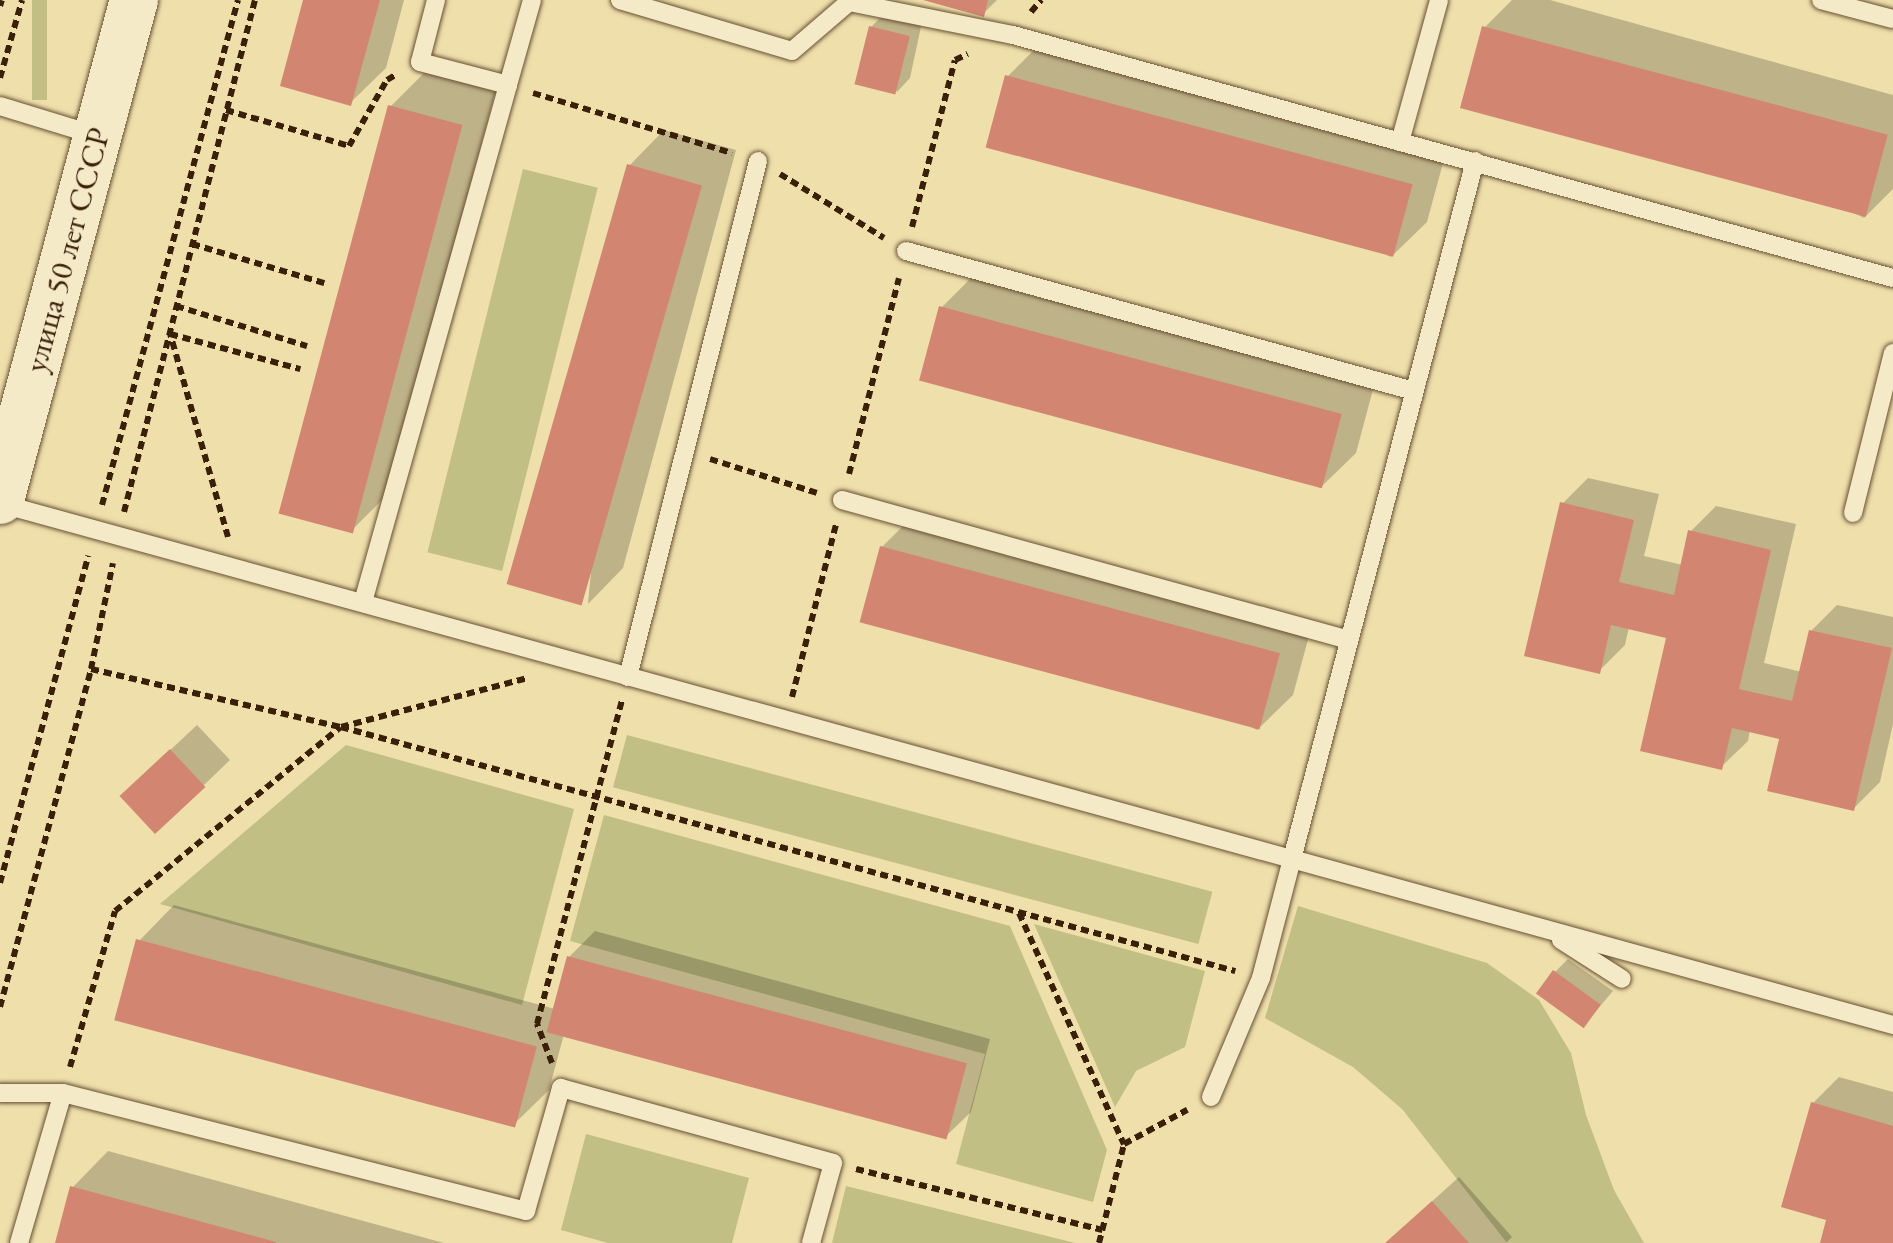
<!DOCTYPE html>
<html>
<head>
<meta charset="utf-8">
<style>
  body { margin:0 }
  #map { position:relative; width:1893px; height:1243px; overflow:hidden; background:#eedfab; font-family:"EB Garamond",serif }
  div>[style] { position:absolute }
  .green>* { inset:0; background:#c1bf83; transform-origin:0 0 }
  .shadow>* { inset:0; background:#0003 }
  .building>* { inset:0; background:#d28671; transform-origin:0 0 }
  .path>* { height:6px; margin-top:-3px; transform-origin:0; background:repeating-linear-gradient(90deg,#3b2009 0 8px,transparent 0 13px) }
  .roads { filter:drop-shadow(0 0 2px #685032) drop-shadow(0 0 2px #685032) }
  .service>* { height:18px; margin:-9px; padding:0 9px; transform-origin:9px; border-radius:9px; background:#f4eac8 }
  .secondary>* { height:48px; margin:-24px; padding:0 24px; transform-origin:24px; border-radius:24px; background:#f4eac8 }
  span { translate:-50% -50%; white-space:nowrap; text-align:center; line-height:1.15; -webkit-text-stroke:9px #f4eac8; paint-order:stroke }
  .street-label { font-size:32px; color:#3b2009 }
</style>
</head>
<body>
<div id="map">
  <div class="green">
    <div style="left:32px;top:0;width:15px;height:100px"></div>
    <div style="left:523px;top:169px;width:77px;height:395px;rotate:14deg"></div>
    <div style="left:627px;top:735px;width:606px;height:54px;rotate:15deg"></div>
    <div style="clip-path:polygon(346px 745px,574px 809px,522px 1005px,160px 904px)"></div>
    <div style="clip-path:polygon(604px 815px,1010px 926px,1107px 1150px,1093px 1202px,956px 1164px,985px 1054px,570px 941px)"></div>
    <div style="clip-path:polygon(1298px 906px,1487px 963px,1539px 1000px,1571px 1053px,1586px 1115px,1614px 1190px,1644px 1243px,1507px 1243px,1402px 1109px,1353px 1067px,1265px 1018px)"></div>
    <div style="clip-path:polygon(1034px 924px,1205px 971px,1185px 1047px,1136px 1071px,1115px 1107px)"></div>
    <div style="clip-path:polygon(586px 1134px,749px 1178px,732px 1243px,608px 1243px,561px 1230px)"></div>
    <div style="clip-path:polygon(846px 1186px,1075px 1243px,832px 1243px)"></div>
  </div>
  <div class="shadow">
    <div style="clip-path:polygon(306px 0,404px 0,386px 68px,350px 103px)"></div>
    <div style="clip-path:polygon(928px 0,997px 0,983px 14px)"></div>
    <div style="clip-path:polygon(1512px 0,1550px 0,1893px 95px,1893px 189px,1864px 218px,1485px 27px)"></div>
    <div style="clip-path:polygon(884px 14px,922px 22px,910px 78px,897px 92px,871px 27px)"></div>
    <div style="clip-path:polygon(1043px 41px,1446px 152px,1427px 222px,1391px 257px,1007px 77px)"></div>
    <div style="clip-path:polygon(426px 71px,496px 90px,387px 495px,351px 531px,391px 106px)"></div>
    <div style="clip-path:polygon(664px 130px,736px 150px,623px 568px,588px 604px,629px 166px)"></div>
    <div style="clip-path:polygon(977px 272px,1375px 382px,1356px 453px,1320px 488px,941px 308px)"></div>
    <div style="clip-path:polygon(1588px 478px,1659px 494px,1644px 556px,1683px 565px,1690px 532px,1716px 506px,1796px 524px,1764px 663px,1802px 672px,1811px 631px,1837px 605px,1893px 617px,1893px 724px,1880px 782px,1853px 809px,1782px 737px,1750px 729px,1748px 741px,1721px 767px,1669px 636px,1629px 627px,1625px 645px,1599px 671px,1562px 504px)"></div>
    <div style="clip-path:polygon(917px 512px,1313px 621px,1293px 695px,1257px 730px,882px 547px)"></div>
    <div style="clip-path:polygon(197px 725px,230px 760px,204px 785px,149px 770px)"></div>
    <div style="clip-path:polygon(174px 905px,555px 1009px,569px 957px,595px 931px,990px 1039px,971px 1112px,944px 1138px,564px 1034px,549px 1090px,513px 1125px,139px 941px)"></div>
    <div style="clip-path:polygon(1568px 959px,1613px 991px,1584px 1025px,1555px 972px)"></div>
    <div style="clip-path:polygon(1839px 1077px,1893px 1092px,1893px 1243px,1822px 1243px,1829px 1218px,1813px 1103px)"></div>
    <div style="clip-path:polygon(108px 1151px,444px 1243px,57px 1243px,73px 1187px)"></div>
    <div style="clip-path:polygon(1459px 1177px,1512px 1237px,1506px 1243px,1386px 1243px)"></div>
  </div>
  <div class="building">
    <div style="clip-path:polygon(303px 0,380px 0,351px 106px,280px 86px)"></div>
    <div style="clip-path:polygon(923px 0,988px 0,984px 17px)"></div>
    <div style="left:869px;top:26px;width:42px;height:60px;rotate:14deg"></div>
    <div style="left:1482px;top:26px;width:420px;height:85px;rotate:15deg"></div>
    <div style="left:1005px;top:75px;width:422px;height:75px;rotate:15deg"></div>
    <div style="left:388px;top:105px;width:77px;height:423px;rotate:15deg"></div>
    <div style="left:627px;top:164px;width:78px;height:437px;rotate:16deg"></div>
    <div style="left:939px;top:306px;width:417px;height:77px;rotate:15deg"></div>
    <div style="clip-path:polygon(1560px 502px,1634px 520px,1619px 582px,1674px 595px,1688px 530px,1771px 550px,1739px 689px,1792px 701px,1809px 630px,1892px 648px,1854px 811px,1767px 791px,1779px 739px,1732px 728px,1722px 770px,1640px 751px,1666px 638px,1611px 625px,1600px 674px,1524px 656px)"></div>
    <div style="left:880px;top:546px;width:414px;height:79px;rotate:15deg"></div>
    <div style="left:170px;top:749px;width:52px;height:69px;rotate:47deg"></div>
    <div style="left:136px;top:939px;width:415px;height:84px;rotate:15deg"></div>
    <div style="left:567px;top:956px;width:414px;height:79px;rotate:15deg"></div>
    <div style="left:1553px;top:970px;width:59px;height:29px;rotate:36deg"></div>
    <div style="clip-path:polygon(1811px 1102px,1893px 1126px,1893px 1243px,1820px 1243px,1826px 1220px,1781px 1207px)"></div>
    <div style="clip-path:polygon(70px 1186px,276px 1242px,276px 1243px,55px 1243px)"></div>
    <div style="clip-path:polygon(1432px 1201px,1469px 1243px,1385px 1243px)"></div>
  </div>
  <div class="path">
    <div style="left:0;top:6px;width:6px;rotate:-72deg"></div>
    <div style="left:1031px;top:12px;width:16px;rotate:-50deg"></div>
    <div style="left:0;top:78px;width:81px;rotate:-74.2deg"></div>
    <div style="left:533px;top:93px;width:208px;rotate:16.8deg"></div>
    <div style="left:226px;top:110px;width:128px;rotate:16.3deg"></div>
    <div style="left:349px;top:146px;width:76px;rotate:-60.1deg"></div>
    <div style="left:387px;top:80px;width:12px;rotate:-31deg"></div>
    <div style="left:780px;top:174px;width:122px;rotate:31.6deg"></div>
    <div style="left:912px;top:227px;width:172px;rotate:-75.6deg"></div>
    <div style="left:955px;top:60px;width:14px;rotate:-25deg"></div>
    <div style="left:192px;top:244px;width:138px;rotate:16.5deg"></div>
    <div style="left:176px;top:306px;width:137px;rotate:17deg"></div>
    <div style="left:710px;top:459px;width:112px;rotate:17.6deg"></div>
    <div style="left:849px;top:474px;width:202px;rotate:-75.7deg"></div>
    <div style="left:102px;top:505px;width:523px;rotate:-74.93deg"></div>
    <div style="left:124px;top:512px;width:528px;rotate:-75.65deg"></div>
    <div style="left:228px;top:537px;width:211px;rotate:-105.9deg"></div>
    <div style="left:170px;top:334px;width:135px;rotate:15.1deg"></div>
    <div style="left:91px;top:669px;width:257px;rotate:13.1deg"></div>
    <div style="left:341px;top:727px;width:927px;rotate:15.27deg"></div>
    <div style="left:792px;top:697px;width:178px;rotate:-75.7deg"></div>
    <div style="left:0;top:883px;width:339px;rotate:-74.9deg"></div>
    <div style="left:1019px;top:913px;width:254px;rotate:65.6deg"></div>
    <div style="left:0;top:1007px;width:350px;rotate:-74.9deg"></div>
    <div style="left:91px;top:669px;width:108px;rotate:-78.3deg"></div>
    <div style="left:552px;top:1063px;width:42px;rotate:-111deg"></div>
    <div style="left:537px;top:1024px;width:336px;rotate:-75.3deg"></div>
    <div style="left:70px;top:1067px;width:162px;rotate:-73.9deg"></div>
    <div style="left:115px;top:911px;width:291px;rotate:-39.2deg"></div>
    <div style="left:341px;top:727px;width:193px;rotate:-14.7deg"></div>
    <div style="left:856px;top:1169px;width:254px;rotate:13.9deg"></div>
    <div style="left:1099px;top:1243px;width:102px;rotate:-75.8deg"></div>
    <div style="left:1124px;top:1144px;width:72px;rotate:-28.4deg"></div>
  </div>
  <div class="roads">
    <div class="service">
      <div style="left:620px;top:0;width:179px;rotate:16.5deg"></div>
      <div style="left:792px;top:51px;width:75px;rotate:-40.7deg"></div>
      <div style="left:849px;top:2px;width:167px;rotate:11.4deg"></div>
      <div style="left:1013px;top:35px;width:913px;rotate:15.44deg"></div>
      <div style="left:1821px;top:0;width:74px;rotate:14.8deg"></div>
      <div style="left:508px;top:85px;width:88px;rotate:-74.2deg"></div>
      <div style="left:0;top:106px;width:99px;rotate:17deg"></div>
      <div style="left:1400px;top:142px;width:147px;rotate:-74.6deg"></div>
      <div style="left:1475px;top:161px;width:722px;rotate:104.69deg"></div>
      <div style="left:1292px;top:859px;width:624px;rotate:15.44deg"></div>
      <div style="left:906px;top:251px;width:527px;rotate:15.41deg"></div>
      <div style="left:842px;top:500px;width:526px;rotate:15.44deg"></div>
      <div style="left:2px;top:504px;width:1338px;rotate:15.39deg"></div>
      <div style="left:1292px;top:859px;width:123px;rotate:104.6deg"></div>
      <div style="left:1261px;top:978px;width:129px;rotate:112.8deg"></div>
      <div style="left:1853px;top:513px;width:165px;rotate:-76deg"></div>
      <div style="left:363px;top:602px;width:537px;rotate:-74.33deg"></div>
      <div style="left:508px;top:85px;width:91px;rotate:-165.4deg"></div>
      <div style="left:420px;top:62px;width:64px;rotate:-75.5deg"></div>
      <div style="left:628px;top:677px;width:532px;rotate:-75.86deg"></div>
      <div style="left:1561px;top:940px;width:72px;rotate:32.6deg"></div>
      <div style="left:0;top:1093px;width:63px"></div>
      <div style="left:63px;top:1093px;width:478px;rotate:14.3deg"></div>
      <div style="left:526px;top:1211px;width:128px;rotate:-74.1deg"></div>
      <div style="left:561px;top:1088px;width:282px;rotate:15.4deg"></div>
      <div style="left:833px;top:1163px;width:83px;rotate:105.4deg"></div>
      <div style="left:19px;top:1243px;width:156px;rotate:-73.7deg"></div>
    </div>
    <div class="secondary">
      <div style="left:0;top:500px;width:518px;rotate:-75deg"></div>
    </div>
  </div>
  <div class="street-label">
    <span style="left:67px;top:250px;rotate:-75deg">улица 50 лет СССР</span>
  </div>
</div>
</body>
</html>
